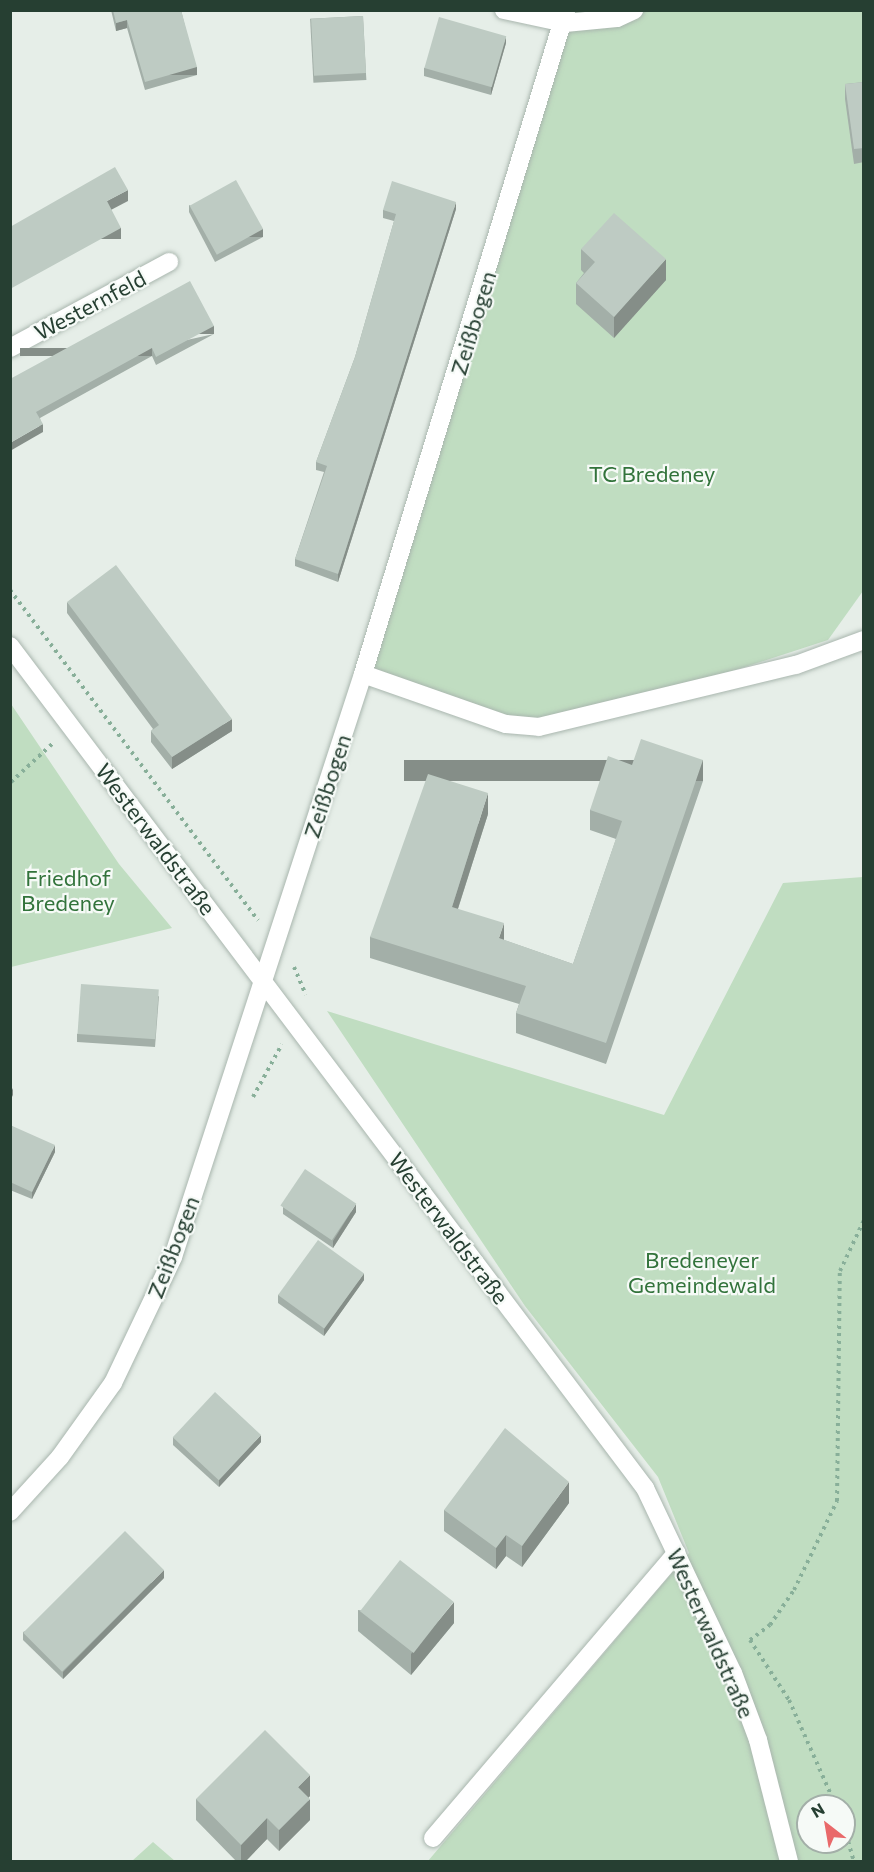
<!DOCTYPE html>
<html>
<head>
<meta charset="utf-8">
<style>
  body { margin:0 }
  #map { position:relative; width:874px; height:1872px; overflow:hidden; background:#e6eee8; font-family:Commissioner,sans-serif }
  div>[style] { position:absolute }
  .green>* { inset:0; background:#c0ddc1 }
  .path>* { height:4px; margin-top:-2px; transform-origin:0; background:repeating-linear-gradient(90deg,#88af99 0 3px,transparent 0 7.5px) }
  .roads { filter:drop-shadow(0 0 2px #a9b6ae) drop-shadow(0 0 2px #a9b6ae) }
  .minor>* { height:18px; margin:-9px; padding:0 9px; transform-origin:9px; border-radius:9px; background:#fff }
  .wall>* { inset:0; background:#a3afa8; transform-origin:0 0 }
  .shaded-wall>* { inset:0; background:#858e88; transform-origin:0 0 }
  .building>* { inset:0; background:#becbc3; transform-origin:0 0 }
  span { translate:-50% -50%; white-space:nowrap; text-align:center; line-height:1.15; -webkit-text-stroke:4.5px #f6faf7; paint-order:stroke }
  .street-label { font-size:22px; color:#263f32 }
  .park-label { font-size:22px; color:#32733b }
  .frame { position:absolute; inset:0; border:12px solid #263f32; pointer-events:none }
  .north { position:absolute; left:796px; top:1794px; width:60px; height:60px; box-sizing:border-box; background:#f6faf7; border:2px solid #a3afa8; border-radius:50%; rotate:329deg; font-size:16px; font-weight:700; line-height:24px; text-align:center; color:#263f32 }
  .north::after { content:''; display:block; margin:auto; width:21px; height:27px; background:#e9696a; clip-path:polygon(50% 0,100% 100%,50% 72%,0 100%) }
</style>
</head>
<body>
<div id="map">
  <div class="green">
    <div style="clip-path:polygon(569px 11px,863px 11px,863px 591px,828px 640px,686px 686px,540px 719px,508px 718px,370px 670px)"></div>
    <div style="clip-path:polygon(11px 704px,119px 864px,172px 928px,11px 967px)"></div>
    <div style="clip-path:polygon(evenodd,863px 877px,863px 1861px,428px 1861px,689px 1553px,658px 1477px,525px 1306px,327px 1011px,664px 1115px,783px 883px,863px 877px,808px 1806px,844px 1806px,844px 1842px,808px 1842px,808px 1806px)"></div>
    <div style="clip-path:polygon(153px 1842px,175px 1861px,132px 1861px)"></div>
  </div>
  <div class="path">
    <div style="left:10px;top:590px;width:413px;rotate:53.1deg"></div>
    <div style="left:11px;top:782px;width:56px;rotate:-42.8deg"></div>
    <div style="left:294px;top:967px;width:30px;rotate:67deg"></div>
    <div style="left:253px;top:1097px;width:60px;rotate:-61.3deg"></div>
    <div style="left:750px;top:1640px;width:25px;rotate:-37deg"></div>
    <div style="left:770px;top:1625px;width:42px;rotate:-55.6deg"></div>
    <div style="left:794px;top:1590px;width:99px;rotate:-64.2deg"></div>
    <div style="left:837px;top:1501px;width:230px;rotate:-89.3deg"></div>
    <div style="left:840px;top:1271px;width:56px;rotate:-64.8deg"></div>
    <div style="left:750px;top:1640px;width:72px;rotate:57deg"></div>
    <div style="left:789px;top:1700px;width:116px;rotate:66.1deg"></div>
    <div style="left:844px;top:1827px;width:36px;rotate:74deg"></div>
  </div>
  <div class="roads">
    <div class="minor">
      <div style="left:504px;top:10px;width:62px;rotate:12deg"></div>
      <div style="left:565px;top:23px;width:52px;rotate:-5.5deg"></div>
      <div style="left:617px;top:18px;width:19px;rotate:-25deg"></div>
      <div style="left:10px;top:348px;width:181px;rotate:-28.4deg"></div>
      <div style="left:10px;top:646px;width:1055px;rotate:52.98deg"></div>
      <div style="left:645px;top:1488px;width:205px;rotate:64.6deg"></div>
      <div style="left:733px;top:1673px;width:72px;rotate:69.5deg"></div>
      <div style="left:758px;top:1740px;width:126px;rotate:75.7deg"></div>
      <div style="left:363px;top:674px;width:151px;rotate:19.3deg"></div>
      <div style="left:506px;top:724px;width:33px;rotate:5deg"></div>
      <div style="left:539px;top:727px;width:264px;rotate:-13.6deg"></div>
      <div style="left:796px;top:665px;width:72px;rotate:-20.2deg"></div>
      <div style="left:10px;top:1512px;width:74px;rotate:-47.7deg"></div>
      <div style="left:60px;top:1457px;width:91px;rotate:-54.4deg"></div>
      <div style="left:113px;top:1383px;width:140px;rotate:-64.5deg"></div>
      <div style="left:173px;top:1257px;width:613px;rotate:-71.95deg"></div>
      <div style="left:363px;top:674px;width:694px;rotate:-73deg"></div>
      <div style="left:433px;top:1838px;width:375px;rotate:-49.5deg"></div>
    </div>
  </div>
  <div class="wall">
    <div style="clip-path:polygon(111px 10px,181px 10px,197px 75px,145px 90px,127px 28px,116px 31px)"></div>
    <div style="left:363px;top:16px;width:64px;height:53px;rotate:87deg"></div>
    <div style="clip-path:polygon(506px 43px,491px 95px,424px 76px,424px 68px)"></div>
    <div style="clip-path:polygon(864px 82px,864px 162px,854px 164px,845px 99px,845px 84px)"></div>
    <div style="clip-path:polygon(189px 205px,263px 237px,215px 262px,189px 212px)"></div>
    <div style="clip-path:polygon(456px 209px,338px 582px,295px 566px,295px 559px,324px 472px,316px 470px,316px 462px,355px 357px,394px 221px,383px 218px,383px 210px)"></div>
    <div style="clip-path:polygon(581px 249px,666px 280px,614px 338px,576px 304px,576px 283px,584px 273px,581px 270px)"></div>
    <div style="clip-path:polygon(214px 334px,156px 365px,152px 356px,40px 418px,43px 432px,10px 379px)"></div>
    <div style="clip-path:polygon(67px 602px,232px 731px,172px 769px,151px 742px,151px 731px,153px 729px,67px 613px)"></div>
    <div style="clip-path:polygon(632px 765px,703px 781px,606px 1064px,516px 1033px,516px 1013px,519px 1004px,370px 958px,370px 937px,488px 814px,458px 909px,504px 940px,573px 964px,616px 839px,590px 830px,590px 810px)"></div>
    <div style="clip-path:polygon(159px 996px,155px 1047px,77px 1042px,77px 1034px)"></div>
    <div style="clip-path:polygon(10px 1125px,55px 1152px,32px 1199px,10px 1190px)"></div>
    <div style="clip-path:polygon(283px 1207px,356px 1212px,333px 1248px,283px 1214px)"></div>
    <div style="clip-path:polygon(364px 1280px,324px 1336px,278px 1303px,278px 1295px)"></div>
    <div style="clip-path:polygon(173px 1437px,261px 1442px,219px 1487px,173px 1445px)"></div>
    <div style="clip-path:polygon(569px 1503px,522px 1567px,506px 1556px,496px 1569px,444px 1531px,444px 1510px)"></div>
    <div style="clip-path:polygon(164px 1578px,63px 1679px,23px 1640px,23px 1632px)"></div>
    <div style="clip-path:polygon(358px 1610px,454px 1623px,411px 1675px,358px 1631px)"></div>
    <div style="clip-path:polygon(310px 1796px,308px 1798px,310px 1820px,279px 1851px,267px 1839px,245px 1862px,237px 1862px,196px 1820px,196px 1799px)"></div>
  </div>
  <div class="shaded-wall">
    <div style="clip-path:polygon(127px 20px,127px 28px,116px 31px,116px 23px)"></div>
    <div style="clip-path:polygon(506px 36px,506px 43px,491px 95px,491px 87px)"></div>
    <div style="left:197px;top:67px;width:8px;height:54px;rotate:90deg"></div>
    <div style="clip-path:polygon(128px 190px,128px 201px,107px 212px,107px 201px)"></div>
    <div style="clip-path:polygon(456px 202px,456px 209px,338px 582px,338px 574px)"></div>
    <div style="left:121px;top:228px;width:11px;height:127px;rotate:90deg"></div>
    <div style="left:263px;top:229px;width:8px;height:54px;rotate:90deg"></div>
    <div style="clip-path:polygon(666px 259px,666px 280px,614px 338px,614px 317px)"></div>
    <div style="left:214px;top:326px;width:8px;height:66px;rotate:90deg"></div>
    <div style="left:152px;top:348px;width:8px;height:132px;rotate:90deg"></div>
    <div style="clip-path:polygon(43px 424px,43px 432px,10px 451px,10px 443px)"></div>
    <div style="clip-path:polygon(232px 719px,232px 731px,172px 769px,172px 757px)"></div>
    <div style="left:703px;top:760px;width:21px;height:299px;rotate:90deg"></div>
    <div style="clip-path:polygon(488px 793px,488px 814px,452px 927px,452px 907px)"></div>
    <div style="clip-path:polygon(504px 923px,504px 943px,499px 938px)"></div>
    <div style="clip-path:polygon(13px 1088px,13px 1095px,10px 1101px,10px 1094px)"></div>
    <div style="clip-path:polygon(55px 1145px,55px 1152px,32px 1199px,32px 1192px)"></div>
    <div style="clip-path:polygon(356px 1204px,356px 1212px,333px 1248px,333px 1241px)"></div>
    <div style="clip-path:polygon(364px 1273px,364px 1280px,324px 1336px,324px 1329px)"></div>
    <div style="clip-path:polygon(261px 1435px,261px 1442px,219px 1487px,219px 1480px)"></div>
    <div style="clip-path:polygon(569px 1482px,569px 1503px,522px 1567px,522px 1546px)"></div>
    <div style="clip-path:polygon(506px 1535px,506px 1556px,496px 1569px,496px 1548px)"></div>
    <div style="clip-path:polygon(164px 1570px,164px 1578px,63px 1679px,63px 1672px)"></div>
    <div style="clip-path:polygon(454px 1602px,454px 1623px,411px 1675px,411px 1654px)"></div>
    <div style="clip-path:polygon(310px 1775px,310px 1796px,298px 1808px,298px 1787px)"></div>
    <div style="clip-path:polygon(310px 1799px,310px 1820px,279px 1851px,279px 1830px)"></div>
    <div style="clip-path:polygon(267px 1818px,267px 1839px,245px 1862px,241px 1862px,241px 1845px)"></div>
  </div>
  <div class="building">
    <div style="clip-path:polygon(113px 10px,181px 10px,197px 67px,145px 82px,127px 20px,116px 23px)"></div>
    <div style="left:363px;top:16px;width:57px;height:52px;rotate:87deg"></div>
    <div style="left:439px;top:17px;width:70px;height:53px;rotate:16deg"></div>
    <div style="clip-path:polygon(864px 82px,864px 148px,854px 149px,845px 84px)"></div>
    <div style="clip-path:polygon(115px 167px,128px 190px,107px 201px,121px 228px,10px 289px,10px 227px)"></div>
    <div style="left:236px;top:180px;width:56px;height:53px;rotate:61deg"></div>
    <div style="clip-path:polygon(392px 181px,456px 202px,338px 574px,295px 559px,327px 466px,316px 462px,355px 357px,396px 214px,383px 210px)"></div>
    <div style="clip-path:polygon(614px 213px,666px 259px,614px 317px,576px 283px,595px 262px,581px 249px)"></div>
    <div style="clip-path:polygon(190px 281px,214px 326px,156px 357px,152px 348px,36px 412px,43px 424px,10px 443px,10px 379px)"></div>
    <div style="clip-path:polygon(116px 565px,232px 719px,172px 757px,151px 731px,159px 725px,67px 602px)"></div>
    <div style="clip-path:polygon(641px 739px,703px 760px,606px 1043px,516px 1013px,526px 986px,370px 937px,428px 774px,488px 793px,452px 907px,504px 923px,499px 938px,573px 964px,622px 821px,590px 810px,608px 756px,632px 765px)"></div>
    <div style="left:81px;top:984px;width:78px;height:50px;rotate:4deg"></div>
    <div style="clip-path:polygon(10px 1125px,55px 1145px,32px 1192px,10px 1182px)"></div>
    <div style="left:305px;top:1169px;width:62px;height:44px;rotate:34deg"></div>
    <div style="left:318px;top:1240px;width:57px;height:68px;rotate:36deg"></div>
    <div style="left:215px;top:1392px;width:63px;height:62px;rotate:43deg"></div>
    <div style="clip-path:polygon(505px 1428px,569px 1482px,522px 1546px,506px 1535px,496px 1548px,444px 1510px)"></div>
    <div style="left:125px;top:1531px;width:55px;height:144px;rotate:45deg"></div>
    <div style="left:400px;top:1560px;width:68px;height:65px;rotate:38deg"></div>
    <div style="clip-path:polygon(265px 1730px,310px 1775px,298px 1787px,310px 1799px,279px 1830px,267px 1818px,241px 1845px,196px 1799px)"></div>
  </div>
  <div class="street-label">
    <span style="left:90px;top:305px;rotate:-28deg">Westernfeld</span>
    <span style="left:473px;top:323px;rotate:-73deg">Zeißbogen</span>
    <span style="left:327px;top:786px;rotate:-72deg">Zeißbogen</span>
    <span style="left:156px;top:839px;rotate:53deg">Westerwaldstraße</span>
    <span style="left:449px;top:1228px;rotate:53deg">Westerwaldstraße</span>
    <span style="left:173px;top:1247px;rotate:-69deg">Zeißbogen</span>
    <span style="left:711px;top:1633px;rotate:66deg">Westerwaldstraße</span>
  </div>
  <div class="park-label">
    <span style="left:652px;top:474px">TC Bredeney</span>
    <span style="left:68px;top:890px">Friedhof<br>Bredeney</span>
    <span style="left:702px;top:1272px">Bredeneyer<br>Gemeindewald</span>
  </div>
  <div class="frame"></div>
  <div class="north">N</div>
</div>
</body>
</html>
